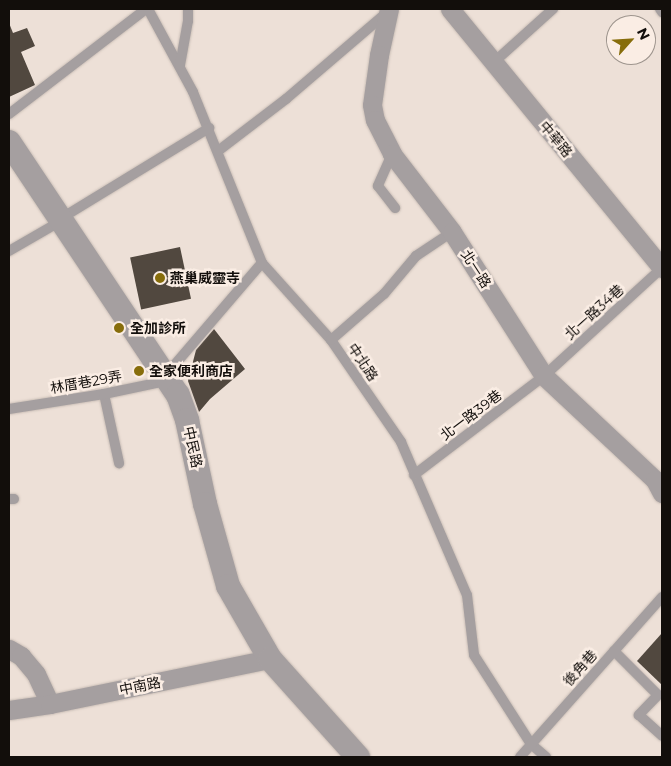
<!DOCTYPE html>
<html>
<head>
<meta charset="utf-8">
<style>
  body { margin:0 }
  #map { position:relative; width:671px; height:766px; overflow:hidden; background:#ede0d7; font-family:Montserrat,"Noto Sans TC",sans-serif }
  div>[style] { position:absolute }
  .building>* { inset:0; background:#51483f; transform-origin:0 0 }
  .roads { filter:drop-shadow(0 0 1px #cabeb6) drop-shadow(0 0 1px #cabeb6) }
  .service>* { height:10px; margin:-5px; padding:0 5px; transform-origin:5px; border-radius:5px; background:#a59fa0 }
  .minor>* { height:19px; margin:-9.5px; padding:0 9.5px; transform-origin:9.5px; border-radius:9.5px; background:#a59fa0 }
  .tertiary>* { height:24px; margin:-12px; padding:0 12px; transform-origin:12px; border-radius:12px; background:#a59fa0 }
  .dots>* { width:14px; height:14px; translate:-50% -50%; box-sizing:border-box; border:2px solid #faede4; border-radius:50% }
  span { translate:-50% -50%; white-space:nowrap; text-align:center; line-height:1.15; -webkit-text-stroke:5px #faede4; paint-order:stroke }
  .street-label { font-size:14px; color:#120e0b }
  .poi-label { font-size:14px; color:#120e0b; font-weight:700 }
  .left { translate:0 -50%; text-align:left }
  .frame { position:absolute; inset:0; border:10px solid #120e0b; pointer-events:none }
  .north { position:absolute; left:606px; top:15px; width:50px; height:50px; box-sizing:border-box; background:#faede4; border:1px solid #9d948d; border-radius:50%; rotate:64deg; font-size:14px; font-weight:700; line-height:20px; text-align:center; color:#120e0b }
  .north::after { content:''; display:block; margin:auto; width:18px; height:22px; background:#876d0b; clip-path:polygon(50% 0,100% 100%,50% 72%,0 100%) }
</style>
</head>
<body>
<div id="map">
  <div class="building">
    <div style="clip-path:polygon(9px 23px,13px 33px,27px 28px,35px 46px,21px 52px,35px 85px,9px 97px)"></div>
    <div style="left:180px;top:247px;width:53px;height:51px;rotate:78deg"></div>
    <div style="clip-path:polygon(214px 329px,245px 369px,210px 399px,199px 412px,188px 381px,196px 350px)"></div>
    <div style="clip-path:polygon(662px 633px,662px 685px,637px 661px)"></div>
  </div>
  <div class="roads">
    <div class="service">
      <div style="left:148px;top:9px;width:94px;rotate:61.5deg"></div>
      <div style="left:193px;top:92px;width:184px;rotate:68deg"></div>
      <div style="left:262px;top:263px;width:103px;rotate:48.1deg"></div>
      <div style="left:331px;top:340px;width:124px;rotate:55.5deg"></div>
      <div style="left:401px;top:442px;width:167px;rotate:66.7deg"></div>
      <div style="left:467px;top:595px;width:60px;rotate:83.3deg"></div>
      <div style="left:474px;top:655px;width:106px;rotate:57.4deg"></div>
      <div style="left:531px;top:744px;width:20px;rotate:41deg"></div>
      <div style="left:660px;top:9px;width:4px;rotate:56deg"></div>
      <div style="left:493px;top:63px;width:81px;rotate:-42deg"></div>
      <div style="left:180px;top:65px;width:45px;rotate:-79.7deg"></div>
      <div style="left:188px;top:21px;width:12px;rotate:-90deg"></div>
      <div style="left:9px;top:114px;width:173px;rotate:-37.5deg"></div>
      <div style="left:218px;top:151px;width:86px;rotate:-37.4deg"></div>
      <div style="left:286px;top:99px;width:130px;rotate:-40.6deg"></div>
      <div style="left:392px;top:154px;width:35px;rotate:114deg"></div>
      <div style="left:378px;top:186px;width:28px;rotate:52deg"></div>
      <div style="left:60px;top:219px;width:175px;rotate:-31.4deg"></div>
      <div style="left:9px;top:251px;width:60px;rotate:-30deg"></div>
      <div style="left:331px;top:340px;width:70px;rotate:-41deg"></div>
      <div style="left:384px;top:294px;width:50px;rotate:-49.9deg"></div>
      <div style="left:416px;top:256px;width:43px;rotate:-33.7deg"></div>
      <div style="left:104px;top:394px;width:71px;rotate:77.7deg"></div>
      <div style="left:9px;top:409px;width:96px;rotate:-9deg"></div>
      <div style="left:104px;top:394px;width:53px;rotate:-11.9deg"></div>
      <div style="left:156px;top:383px;width:11px;rotate:-38deg"></div>
      <div style="left:165px;top:376px;width:149px;rotate:-49.4deg"></div>
      <div style="left:414px;top:475px;width:163px;rotate:-37.3deg"></div>
      <div style="left:544px;top:376px;width:160px;rotate:-42.5deg"></div>
      <div style="left:9px;top:499px;width:5px"></div>
      <div style="left:614px;top:651px;width:62px;rotate:45deg"></div>
      <div style="left:658px;top:695px;width:28px;rotate:134deg"></div>
      <div style="left:639px;top:715px;width:31px;rotate:42deg"></div>
      <div style="left:520px;top:757px;width:214px;rotate:-48.4deg"></div>
    </div>
    <div class="minor">
      <div style="left:389px;top:9px;width:47px;rotate:102.3deg"></div>
      <div style="left:379px;top:55px;width:50px;rotate:98deg"></div>
      <div style="left:372px;top:105px;width:15px;rotate:79deg"></div>
      <div style="left:375px;top:120px;width:38px;rotate:63deg"></div>
      <div style="left:392px;top:154px;width:98px;rotate:52.4deg"></div>
      <div style="left:452px;top:232px;width:171px;rotate:57.4deg"></div>
      <div style="left:544px;top:376px;width:152px;rotate:43.1deg"></div>
      <div style="left:655px;top:480px;width:15px;rotate:62deg"></div>
      <div style="left:450px;top:9px;width:335px;rotate:50.7deg"></div>
      <div style="left:9px;top:649px;width:14px;rotate:30deg"></div>
      <div style="left:21px;top:656px;width:23px;rotate:50deg"></div>
      <div style="left:36px;top:674px;width:33px;rotate:65deg"></div>
      <div style="left:9px;top:710px;width:41px;rotate:-8.3deg"></div>
      <div style="left:50px;top:704px;width:225px;rotate:-11.6deg"></div>
    </div>
    <div class="tertiary">
      <div style="left:9px;top:142px;width:304px;rotate:56.3deg"></div>
      <div style="left:178px;top:395px;width:27px;rotate:70deg"></div>
      <div style="left:187px;top:420px;width:86px;rotate:77.9deg"></div>
      <div style="left:205px;top:504px;width:85px;rotate:74.3deg"></div>
      <div style="left:228px;top:586px;width:84px;rotate:60.1deg"></div>
      <div style="left:270px;top:659px;width:132px;rotate:48.1deg"></div>
    </div>
  </div>
  <div class="dots">
    <div style="left:160px;top:278px;background:#876d0b"></div>
    <div style="left:119px;top:328px;background:#876d0b"></div>
    <div style="left:139px;top:371px;background:#876d0b"></div>
  </div>
  <div class="street-label">
    <span style="left:556px;top:139px;rotate:50deg">中華路</span>
    <span style="left:476px;top:269px;rotate:57deg">北一路</span>
    <span style="left:594px;top:312px;rotate:-42deg">北一路34巷</span>
    <span style="left:363px;top:362px;rotate:56deg">中北路</span>
    <span style="left:86px;top:382px;rotate:-10deg">林厝巷29弄</span>
    <span style="left:471px;top:415px;rotate:-37deg">北一路39巷</span>
    <span style="left:193px;top:447px;rotate:78deg">中民路</span>
    <span style="left:580px;top:668px;rotate:-48deg">後角巷</span>
    <span style="left:140px;top:686px;rotate:-11deg">中南路</span>
  </div>
  <div class="poi-label">
    <span class="left" style="left:170px;top:278px">燕巢威靈寺</span>
    <span class="left" style="left:130px;top:328px">全加診所</span>
    <span class="left" style="left:149px;top:371px">全家便利商店</span>
  </div>
  <div class="frame"></div>
  <div class="north">N</div>
</div>
</body>
</html>
